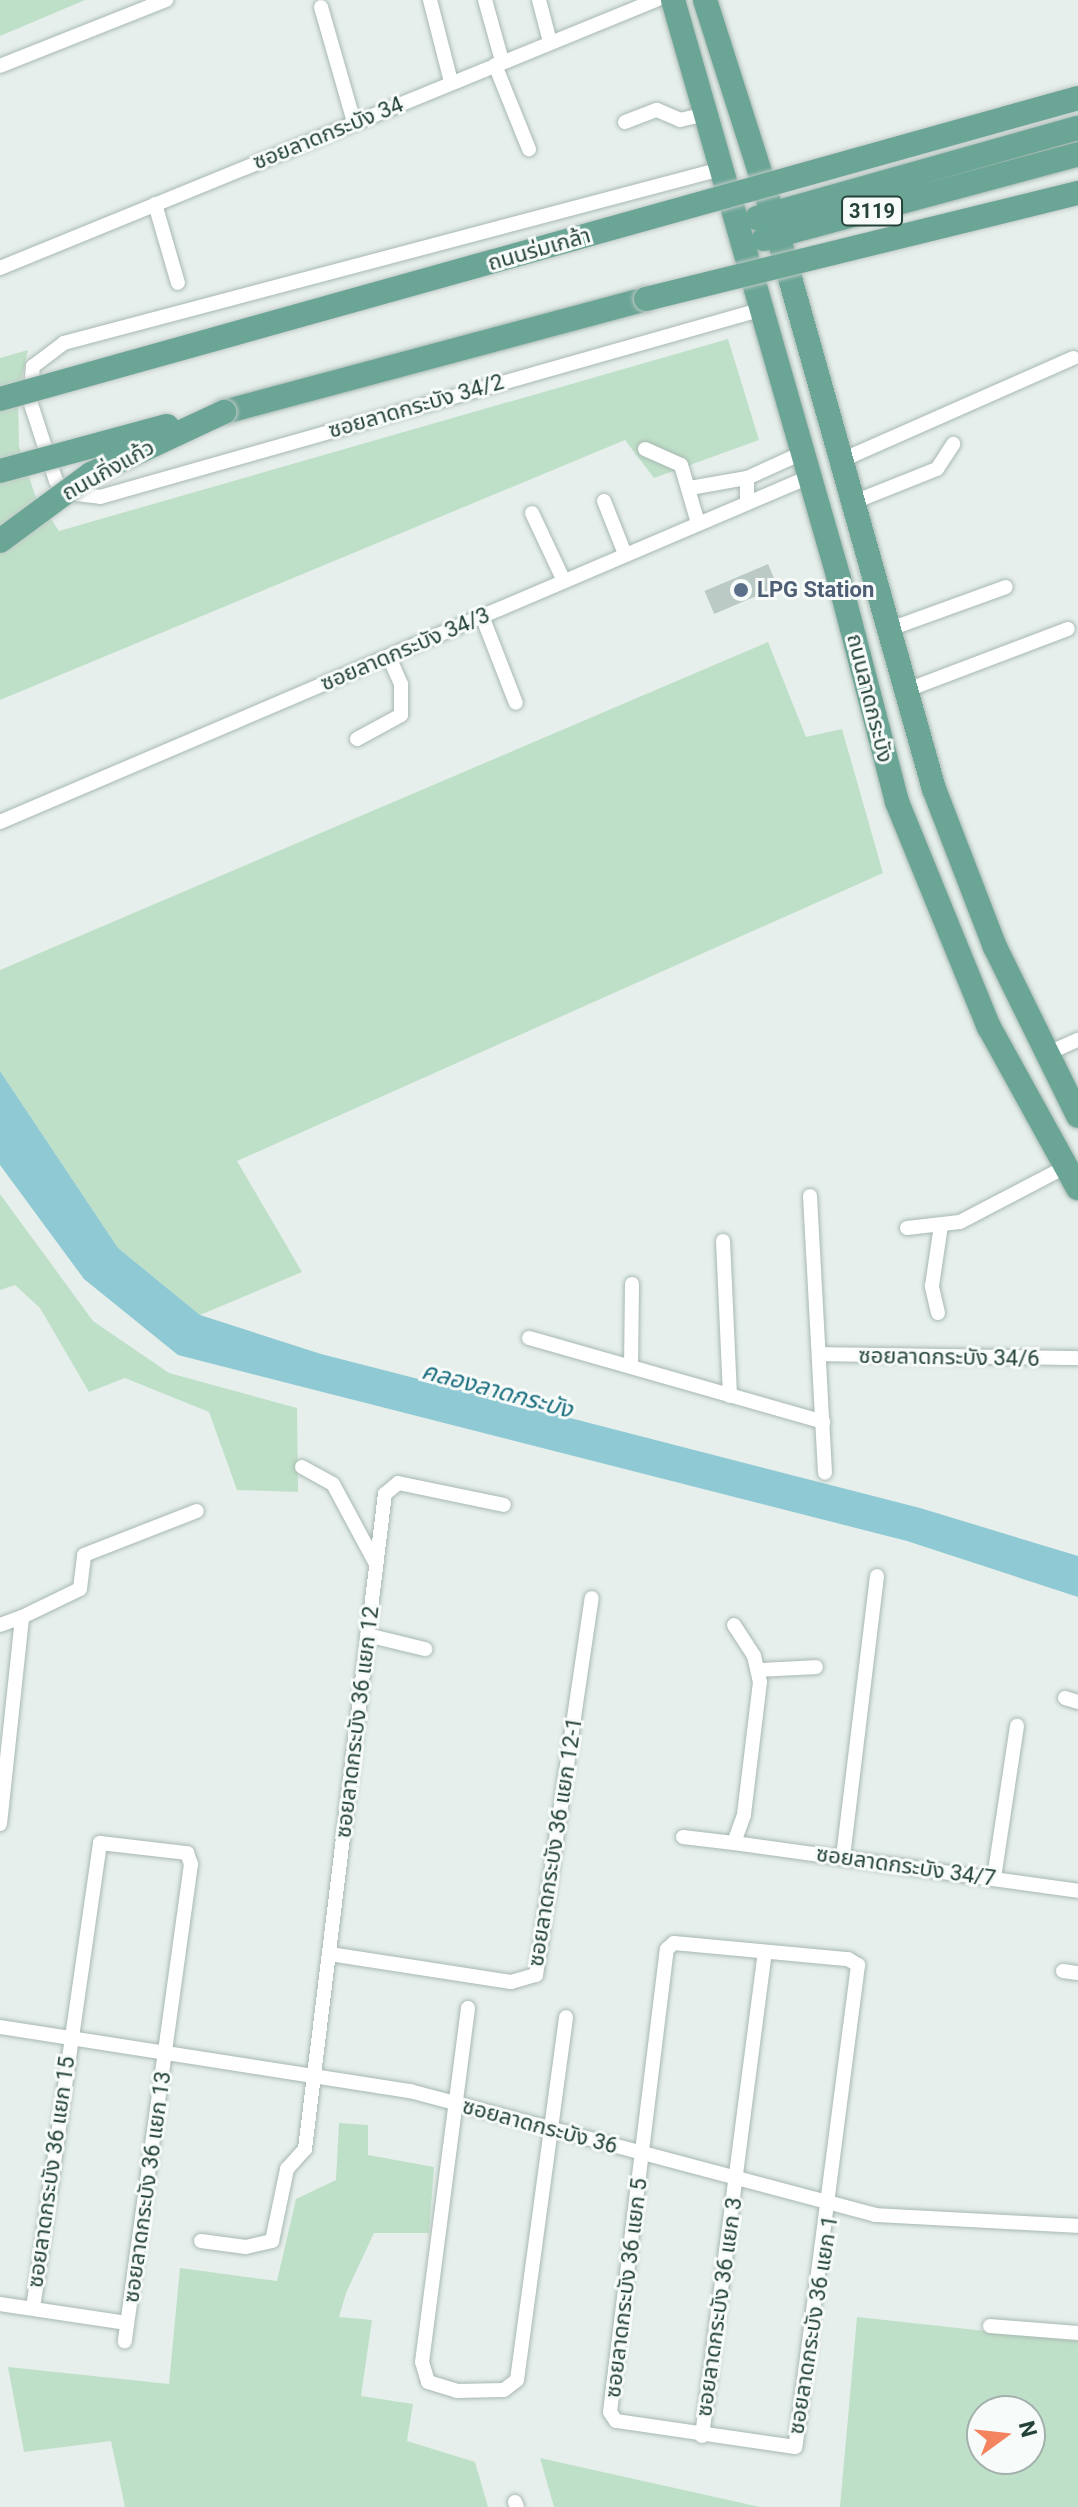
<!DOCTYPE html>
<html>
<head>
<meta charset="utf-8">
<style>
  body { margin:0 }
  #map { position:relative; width:1078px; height:2507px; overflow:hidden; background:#e6efeb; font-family:Roboto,"Noto Sans Thai",sans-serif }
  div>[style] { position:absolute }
  .green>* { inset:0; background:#bfe0c8 }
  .water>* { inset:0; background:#8ec9d4 }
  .building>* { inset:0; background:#bbcac4; transform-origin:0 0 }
  .roads { filter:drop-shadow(0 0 2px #a8b8b2) drop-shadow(0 0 2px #a8b8b2) }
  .street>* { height:14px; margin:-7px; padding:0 7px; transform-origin:7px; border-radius:7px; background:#fff }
  .primary>* { height:24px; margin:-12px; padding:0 12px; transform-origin:12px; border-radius:12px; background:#6aa596 }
  .bridges { filter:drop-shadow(0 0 2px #c2cac8) drop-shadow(0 0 2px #c2cac8) }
  .primary-bridge>* { height:24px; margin:-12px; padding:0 12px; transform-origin:12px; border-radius:12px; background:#6aa596 }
  .dots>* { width:22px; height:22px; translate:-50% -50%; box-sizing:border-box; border:4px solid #f7fbf9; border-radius:50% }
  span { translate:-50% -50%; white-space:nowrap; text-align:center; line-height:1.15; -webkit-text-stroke:6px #f7fbf9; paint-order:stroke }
  .shield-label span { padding:2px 6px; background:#f7fbf9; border:2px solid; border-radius:6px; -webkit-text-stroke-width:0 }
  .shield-label { font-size:20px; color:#24423a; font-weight:700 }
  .street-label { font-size:22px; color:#24423a }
  .service-label { font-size:22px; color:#4e5e75; font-weight:700 }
  .left { translate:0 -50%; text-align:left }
  .water-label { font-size:24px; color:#1c6f80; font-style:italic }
  .north { position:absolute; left:966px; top:2395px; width:80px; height:80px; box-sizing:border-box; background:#f7fbf9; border:2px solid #a3b1ad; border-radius:50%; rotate:75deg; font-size:22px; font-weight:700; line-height:32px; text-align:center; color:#24423a }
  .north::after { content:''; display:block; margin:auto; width:28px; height:36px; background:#f4845f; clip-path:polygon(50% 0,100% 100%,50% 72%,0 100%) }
</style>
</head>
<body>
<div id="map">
  <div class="green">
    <div style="clip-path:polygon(0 0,85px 0,0 36px)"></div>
    <div style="clip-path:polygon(728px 339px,759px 440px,654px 478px,625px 440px,0 700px,0 358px,28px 350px,18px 394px,19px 446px,35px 495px,59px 531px)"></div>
    <div style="clip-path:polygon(768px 642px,806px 737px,842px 729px,883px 873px,237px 1161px,302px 1272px,200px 1315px,118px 1248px,0 1071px,0 970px)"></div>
    <div style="clip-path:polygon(0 1194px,93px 1321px,169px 1373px,297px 1408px,298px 1492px,237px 1490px,209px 1412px,125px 1378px,89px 1392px,40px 1308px,15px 1285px,0 1290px)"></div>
    <div style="clip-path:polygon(339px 2123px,368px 2125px,368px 2155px,434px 2167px,429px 2233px,374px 2233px,346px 2293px,339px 2317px,372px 2320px,361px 2396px,413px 2404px,407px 2441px,475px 2462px,488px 2507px,125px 2507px,111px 2441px,24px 2452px,8px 2367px,169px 2384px,180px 2268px,277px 2281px,296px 2199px,336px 2180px)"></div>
    <div style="clip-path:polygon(evenodd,857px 2317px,1078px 2341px,1078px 2507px,840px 2507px,857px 2317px,982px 2411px,1030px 2411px,1030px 2459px,982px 2459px,982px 2411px)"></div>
    <div style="clip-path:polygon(540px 2458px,760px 2507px,554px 2507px)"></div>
  </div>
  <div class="water">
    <div style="clip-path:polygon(0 1071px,118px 1248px,200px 1315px,321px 1354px,920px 1508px,1078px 1556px,1078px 1597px,907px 1541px,178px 1355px,84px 1279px,0 1165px)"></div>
  </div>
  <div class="building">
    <div style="left:768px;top:564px;width:25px;height:69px;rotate:67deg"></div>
  </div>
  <div class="roads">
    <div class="street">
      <div style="left:430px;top:0;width:85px;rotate:75.6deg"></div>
      <div style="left:485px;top:0;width:63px;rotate:74.4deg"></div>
      <div style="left:539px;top:0;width:43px;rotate:75.3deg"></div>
      <div style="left:321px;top:7px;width:120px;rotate:74deg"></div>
      <div style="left:495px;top:65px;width:91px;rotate:68deg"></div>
      <div style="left:0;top:66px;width:179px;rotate:-21.7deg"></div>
      <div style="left:625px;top:122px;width:34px;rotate:-21deg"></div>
      <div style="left:657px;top:110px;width:25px;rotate:23deg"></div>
      <div style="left:680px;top:120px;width:26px;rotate:-13deg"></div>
      <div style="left:721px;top:169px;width:680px;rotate:165.17deg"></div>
      <div style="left:64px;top:343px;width:39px;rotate:143deg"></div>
      <div style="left:33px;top:366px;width:35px;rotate:95deg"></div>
      <div style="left:30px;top:401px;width:84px;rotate:72deg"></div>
      <div style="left:56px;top:481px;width:17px;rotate:45deg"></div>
      <div style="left:68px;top:493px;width:32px;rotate:7deg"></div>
      <div style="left:100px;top:497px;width:689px;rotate:-15.83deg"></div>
      <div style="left:155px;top:204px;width:82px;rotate:73.8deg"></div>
      <div style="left:0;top:268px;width:709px;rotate:-22.22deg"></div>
      <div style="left:645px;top:449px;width:39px;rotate:24deg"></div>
      <div style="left:681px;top:465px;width:60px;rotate:73.7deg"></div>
      <div style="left:842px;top:460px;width:253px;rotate:-23.8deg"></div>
      <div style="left:690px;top:488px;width:58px;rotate:-10deg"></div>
      <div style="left:604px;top:501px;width:57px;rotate:68.4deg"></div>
      <div style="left:747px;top:502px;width:24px;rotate:-90deg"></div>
      <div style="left:747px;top:478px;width:63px;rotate:-24.5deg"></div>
      <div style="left:854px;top:502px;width:89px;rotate:-21.7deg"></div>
      <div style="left:937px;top:469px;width:30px;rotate:-57deg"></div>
      <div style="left:532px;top:513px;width:75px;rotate:64.8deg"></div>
      <div style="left:482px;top:616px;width:93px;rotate:68.7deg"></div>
      <div style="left:890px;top:629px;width:123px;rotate:-19.9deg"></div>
      <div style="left:907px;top:690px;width:172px;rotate:-20.8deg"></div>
      <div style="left:357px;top:739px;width:50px;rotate:-28.6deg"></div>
      <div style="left:401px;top:715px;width:31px;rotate:-90deg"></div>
      <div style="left:401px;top:684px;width:30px;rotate:-114deg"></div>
      <div style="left:0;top:822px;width:882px;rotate:-23.1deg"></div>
      <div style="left:1046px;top:1054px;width:35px;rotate:-24deg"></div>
      <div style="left:810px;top:1196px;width:277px;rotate:86.9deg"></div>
      <div style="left:907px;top:1228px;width:53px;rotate:-6.5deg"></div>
      <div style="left:960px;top:1222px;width:119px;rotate:-27.6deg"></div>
      <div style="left:723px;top:1241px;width:155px;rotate:87.4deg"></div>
      <div style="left:938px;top:1313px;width:28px;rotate:-103deg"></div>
      <div style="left:932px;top:1286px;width:62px;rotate:-81.6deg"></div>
      <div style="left:529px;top:1338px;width:306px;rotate:15.9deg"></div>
      <div style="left:819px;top:1354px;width:259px;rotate:0.9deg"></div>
      <div style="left:631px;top:1367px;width:83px;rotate:-89.3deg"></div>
      <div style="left:302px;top:1467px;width:35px;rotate:29deg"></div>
      <div style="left:333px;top:1484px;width:91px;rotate:61.7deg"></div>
      <div style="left:0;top:1625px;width:23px;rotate:-20deg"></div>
      <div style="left:734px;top:1625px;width:37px;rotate:57deg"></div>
      <div style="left:754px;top:1656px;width:27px;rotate:77deg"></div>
      <div style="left:760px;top:1682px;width:134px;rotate:96.9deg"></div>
      <div style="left:744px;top:1815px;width:30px;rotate:110deg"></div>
      <div style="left:734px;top:1843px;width:347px;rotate:7.9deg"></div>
      <div style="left:367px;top:1635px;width:60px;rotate:13.6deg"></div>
      <div style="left:759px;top:1670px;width:57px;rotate:-3deg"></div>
      <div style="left:1065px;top:1698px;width:14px;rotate:17deg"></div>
      <div style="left:0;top:1824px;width:208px;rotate:-83.9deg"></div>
      <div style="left:22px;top:1617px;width:64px;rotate:-25.8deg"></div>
      <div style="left:80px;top:1589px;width:34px;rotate:-83deg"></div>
      <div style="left:84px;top:1555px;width:121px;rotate:-21.3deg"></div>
      <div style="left:683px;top:1837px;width:51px;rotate:6.7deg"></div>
      <div style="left:843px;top:1857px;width:283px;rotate:-83.1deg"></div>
      <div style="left:994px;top:1878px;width:154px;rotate:-81.4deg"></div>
      <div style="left:674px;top:1943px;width:175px;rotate:5.3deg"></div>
      <div style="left:848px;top:1959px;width:12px;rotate:31deg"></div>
      <div style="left:858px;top:1965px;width:486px;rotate:97.4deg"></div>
      <div style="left:795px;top:2447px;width:181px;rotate:-171.7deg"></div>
      <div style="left:616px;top:2421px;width:11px;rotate:-124deg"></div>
      <div style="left:610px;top:2412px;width:466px;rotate:-83deg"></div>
      <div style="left:667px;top:1949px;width:9px;rotate:-41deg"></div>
      <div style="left:330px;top:1954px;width:183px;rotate:8.8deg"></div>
      <div style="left:511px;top:1982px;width:26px;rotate:-16deg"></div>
      <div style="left:536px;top:1975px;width:381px;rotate:-81.6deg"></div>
      <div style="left:1063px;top:1971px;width:15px;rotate:8deg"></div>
      <div style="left:468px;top:2008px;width:357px;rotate:97.4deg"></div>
      <div style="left:422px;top:2362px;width:21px;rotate:73deg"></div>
      <div style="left:428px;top:2382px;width:30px;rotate:17deg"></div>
      <div style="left:457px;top:2391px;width:47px;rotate:-1.2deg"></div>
      <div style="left:504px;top:2390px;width:16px;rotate:-38deg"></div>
      <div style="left:517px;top:2380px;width:366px;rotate:-82.3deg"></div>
      <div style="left:0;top:2027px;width:415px;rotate:8.9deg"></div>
      <div style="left:410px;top:2091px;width:481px;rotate:14.9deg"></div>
      <div style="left:875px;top:2215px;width:203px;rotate:3.1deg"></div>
      <div style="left:201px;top:2241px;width:45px;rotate:7.6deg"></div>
      <div style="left:246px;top:2247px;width:27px;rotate:-13deg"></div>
      <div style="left:272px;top:2241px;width:74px;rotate:-78.2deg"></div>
      <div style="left:287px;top:2169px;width:27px;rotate:-48deg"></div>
      <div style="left:305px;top:2149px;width:660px;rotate:-83.04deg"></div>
      <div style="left:385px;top:1494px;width:17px;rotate:-40deg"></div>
      <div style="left:398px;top:1483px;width:108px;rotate:11.7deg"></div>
      <div style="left:0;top:2304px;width:128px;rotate:8.5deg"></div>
      <div style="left:33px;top:2308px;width:470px;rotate:-81.8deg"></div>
      <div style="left:100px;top:1843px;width:88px;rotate:6.6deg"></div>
      <div style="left:187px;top:1853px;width:12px;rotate:70deg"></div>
      <div style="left:191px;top:1864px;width:482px;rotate:97.9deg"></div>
      <div style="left:990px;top:2326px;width:88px;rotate:4.5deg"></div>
      <div style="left:702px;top:2436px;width:488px;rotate:-82.6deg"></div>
      <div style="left:515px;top:2502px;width:5px;rotate:68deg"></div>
    </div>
    <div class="primary">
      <div style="left:673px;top:0;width:602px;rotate:74deg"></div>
      <div style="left:839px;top:579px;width:230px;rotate:75.4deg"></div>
      <div style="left:897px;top:802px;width:243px;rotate:67.8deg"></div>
      <div style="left:989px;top:1027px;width:184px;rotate:61.1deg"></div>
      <div style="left:705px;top:0;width:191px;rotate:72.3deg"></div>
      <div style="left:763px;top:182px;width:631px;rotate:74.27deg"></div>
      <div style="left:934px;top:789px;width:169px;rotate:68.9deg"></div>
      <div style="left:995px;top:947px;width:188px;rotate:63.8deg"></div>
      <div style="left:757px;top:218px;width:333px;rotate:-15.7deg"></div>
      <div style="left:764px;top:239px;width:325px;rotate:-15.1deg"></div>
      <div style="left:224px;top:412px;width:437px;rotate:-15deg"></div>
    </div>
  </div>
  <div class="bridges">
    <div class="primary-bridge">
      <div style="left:646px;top:299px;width:445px;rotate:-13.8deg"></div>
      <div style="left:0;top:399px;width:1119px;rotate:-15.6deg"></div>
      <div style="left:0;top:471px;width:173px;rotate:-15.1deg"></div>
      <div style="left:0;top:541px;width:113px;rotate:-36.4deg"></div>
      <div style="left:91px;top:474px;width:147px;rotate:-25deg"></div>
    </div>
  </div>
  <div class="dots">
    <div style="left:741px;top:590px;background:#5c6f8a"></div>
  </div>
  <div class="shield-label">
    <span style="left:872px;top:211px">3119</span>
  </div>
  <div class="street-label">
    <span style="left:328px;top:133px;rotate:-22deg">ซอยลาดกระบัง 34</span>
    <span style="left:539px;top:249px;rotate:-16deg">ถนนร่มเกล้า</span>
    <span style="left:416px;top:406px;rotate:-16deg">ซอยลาดกระบัง 34/2</span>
    <span style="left:108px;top:470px;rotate:-29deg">ถนนกิ่งแก้ว</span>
    <span style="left:405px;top:649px;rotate:-23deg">ซอยลาดกระบัง 34/3</span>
    <span style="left:870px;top:698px;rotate:76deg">ถนนลาดกระบัง</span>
    <span style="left:949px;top:1357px;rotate:1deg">ซอยลาดกระบัง 34/6</span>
    <span style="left:357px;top:1722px;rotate:-83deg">ซอยลาดกระบัง 36 แยก 12</span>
    <span style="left:555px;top:1842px;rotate:-81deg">ซอยลาดกระบัง 36 แยก 12-1</span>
    <span style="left:906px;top:1866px;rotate:8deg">ซอยลาดกระบัง 34/7</span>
    <span style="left:540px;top:2126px;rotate:15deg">ซอยลาดกระบัง 36</span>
    <span style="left:51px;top:2172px;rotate:-82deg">ซอยลาดกระบัง 36 แยก 15</span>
    <span style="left:147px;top:2187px;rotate:-82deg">ซอยลาดกระบัง 36 แยก 13</span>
    <span style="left:626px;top:2288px;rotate:-83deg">ซอยลาดกระบัง 36 แยก 5</span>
    <span style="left:719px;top:2307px;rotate:-82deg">ซอยลาดกระบัง 36 แยก 3</span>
    <span style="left:813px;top:2325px;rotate:-81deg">ซอยลาดกระบัง 36 แยก 1</span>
  </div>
  <div class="service-label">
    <span class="left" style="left:757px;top:590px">LPG Station</span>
  </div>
  <div class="water-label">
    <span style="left:497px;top:1391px;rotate:15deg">คลองลาดกระบัง</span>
  </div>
  <div class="north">N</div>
</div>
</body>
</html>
